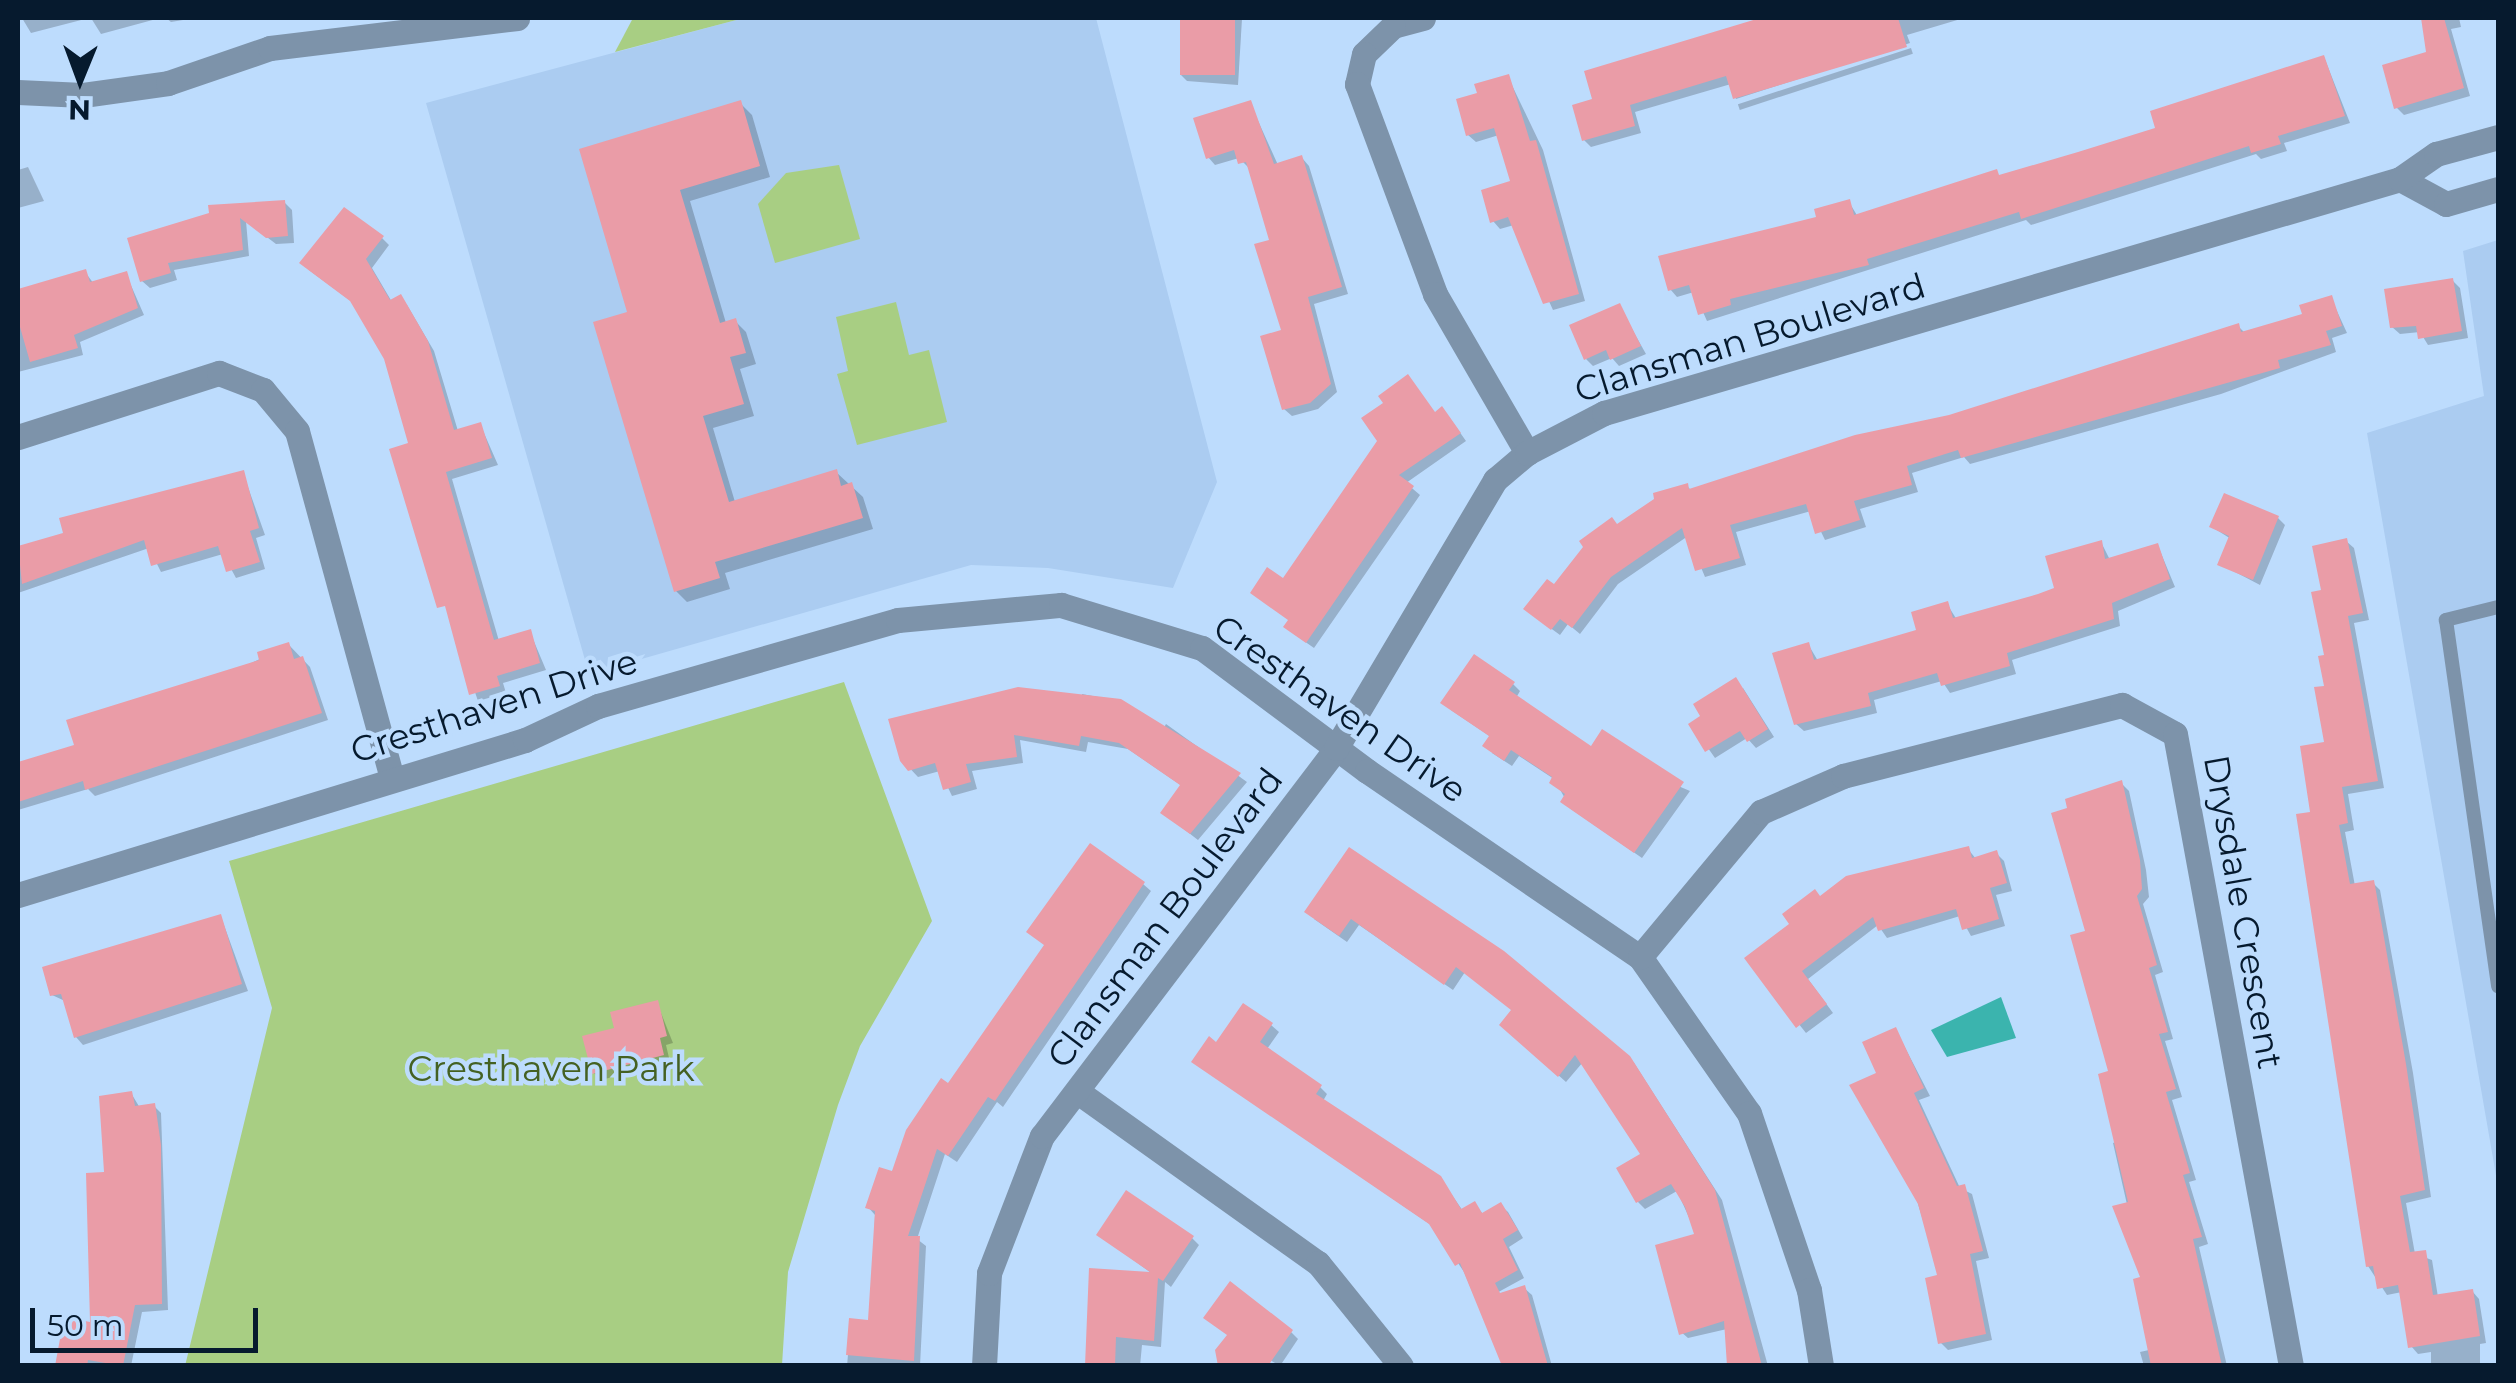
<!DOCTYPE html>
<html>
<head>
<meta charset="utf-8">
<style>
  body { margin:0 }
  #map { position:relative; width:2516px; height:1383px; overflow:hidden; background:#bddcfd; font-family:Montserrat,sans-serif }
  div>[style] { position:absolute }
  .built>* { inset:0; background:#abccf1 }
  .green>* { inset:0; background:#a8ce83 }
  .water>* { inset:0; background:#3bb4ae }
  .shadow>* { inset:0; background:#0003; transform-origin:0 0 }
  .building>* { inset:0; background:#ea9ca7; transform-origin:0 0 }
  .service>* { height:14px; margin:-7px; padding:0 7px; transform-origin:7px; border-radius:7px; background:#7d93aa }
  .minor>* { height:25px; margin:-12.5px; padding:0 12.5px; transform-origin:12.5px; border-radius:12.5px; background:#7d93aa }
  span { translate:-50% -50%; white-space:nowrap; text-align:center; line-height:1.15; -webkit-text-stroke:9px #bddcfd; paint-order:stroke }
  .street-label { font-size:35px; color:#061a2e }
  .park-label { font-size:35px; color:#446122 }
  .frame { position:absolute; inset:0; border:20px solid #061a2e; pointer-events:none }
  .north { position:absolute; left:30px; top:30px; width:100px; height:100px; -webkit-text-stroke:8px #bddcfd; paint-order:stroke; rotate:181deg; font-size:28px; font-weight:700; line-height:40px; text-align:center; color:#061a2e }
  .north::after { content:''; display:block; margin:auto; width:35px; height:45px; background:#061a2e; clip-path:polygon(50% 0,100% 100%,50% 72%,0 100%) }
  .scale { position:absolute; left:30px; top:1308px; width:228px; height:45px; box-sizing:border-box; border:5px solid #061a2e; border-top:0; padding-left:12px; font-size:30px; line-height:35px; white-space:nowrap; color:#061a2e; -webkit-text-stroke:8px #bddcfd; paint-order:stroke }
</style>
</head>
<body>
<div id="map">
  <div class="built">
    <div style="clip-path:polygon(744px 18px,1096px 18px,1217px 482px,1173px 588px,1048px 568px,971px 565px,589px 674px,426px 103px)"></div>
    <div style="clip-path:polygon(2498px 240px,2498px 1187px,2367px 433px,2484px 396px,2463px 251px)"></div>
  </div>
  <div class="green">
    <div style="clip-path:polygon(633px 18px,744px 18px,615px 52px)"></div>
    <div style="clip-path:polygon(839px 165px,860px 239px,775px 263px,758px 204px,786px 173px)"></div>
    <div style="clip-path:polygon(896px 302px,909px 355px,929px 350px,947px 422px,857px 445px,837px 374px,848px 371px,836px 317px)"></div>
    <div style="clip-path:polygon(844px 682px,932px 921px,860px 1046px,838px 1105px,788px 1272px,782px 1365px,185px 1366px,272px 1008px,229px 861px)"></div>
  </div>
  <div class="water">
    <div style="clip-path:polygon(2001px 997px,2016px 1038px,1947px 1057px,1931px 1030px)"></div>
  </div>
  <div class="shadow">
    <div style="clip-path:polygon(22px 18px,89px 18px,31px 33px)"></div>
    <div style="clip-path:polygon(91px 18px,160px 18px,101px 34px)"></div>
    <div style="clip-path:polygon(166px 18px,195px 18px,171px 22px)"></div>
    <div style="clip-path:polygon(1183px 18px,1242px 19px,1238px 85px,1187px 81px,1180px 74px)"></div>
    <div style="clip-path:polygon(1773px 18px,1964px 18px,1907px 35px,1910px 43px,1736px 99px,1731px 84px,1635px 112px,1641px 133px,1591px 147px,1584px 140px,1595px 101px,1587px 72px)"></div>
    <div style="clip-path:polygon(2424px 18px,2459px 18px,2461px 27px,2451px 29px,2470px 96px,2404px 115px,2396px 107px,2429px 54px)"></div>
    <div style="left:1911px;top:48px;width:6px;height:182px;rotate:72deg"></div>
    <div style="clip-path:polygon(2324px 57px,2350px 123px,2284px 143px,2287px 151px,2261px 159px,2256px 154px,2031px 225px,2026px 220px,1707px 321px,1694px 292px,1677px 297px,1670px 289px,1849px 202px,1858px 217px,2158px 130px)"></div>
    <div style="clip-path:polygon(1508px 77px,1543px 150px,1585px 301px,1553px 310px,1514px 225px,1500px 229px,1493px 221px,1513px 182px,1499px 135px,1476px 142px,1468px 135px,1480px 95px)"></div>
    <div style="clip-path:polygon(740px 103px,752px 115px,770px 177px,690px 201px,726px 323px,735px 321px,746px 332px,756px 364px,740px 369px,754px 416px,713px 428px,735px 502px,836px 472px,863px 497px,873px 529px,725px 573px,730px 589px,687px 602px,676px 591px,630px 313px,582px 151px)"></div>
    <div style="clip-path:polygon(1250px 103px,1278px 165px,1302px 158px,1309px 166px,1348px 294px,1314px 304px,1337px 392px,1318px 409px,1292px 416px,1284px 409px,1285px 331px,1272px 241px,1250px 169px,1239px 158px,1215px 165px,1208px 157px)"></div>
    <div style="clip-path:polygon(28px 167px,44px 201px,18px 208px,18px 170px)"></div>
    <div style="clip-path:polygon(284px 202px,292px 210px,294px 243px,276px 244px,246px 221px,249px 256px,174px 270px,177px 280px,150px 288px,142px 281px,130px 240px)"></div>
    <div style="clip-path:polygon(382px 238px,389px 245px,372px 268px,392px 302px,400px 298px,407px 305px,434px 351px,458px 431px,480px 424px,498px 465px,452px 479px,499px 641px,530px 632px,546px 670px,503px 683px,506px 693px,478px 701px,393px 451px,411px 445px,386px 358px,355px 304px,309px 270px)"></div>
    <div style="clip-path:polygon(85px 272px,94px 284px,126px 274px,144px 315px,80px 342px,83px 355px,18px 372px,18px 291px)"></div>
    <div style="clip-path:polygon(2453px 281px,2460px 288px,2468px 338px,2428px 345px,2420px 332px,2400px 334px,2392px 327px)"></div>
    <div style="clip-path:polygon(2331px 298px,2347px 333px,2332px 338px,2336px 352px,2221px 394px,1970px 464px,1964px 457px,1912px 473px,1918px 492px,1860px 509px,1866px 527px,1825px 540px,1811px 511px,1736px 532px,1746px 565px,1705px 577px,1688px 536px,1618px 584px,1580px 634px,1568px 624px,1560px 635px,1534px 616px,1618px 527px,1687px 486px,1692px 491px,1950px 417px,2238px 326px,2245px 333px,2305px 316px)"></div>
    <div style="clip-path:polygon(1619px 306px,1646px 354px,1619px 366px,1612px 358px,1593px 366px,1586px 359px)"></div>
    <div style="clip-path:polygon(1386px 403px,1449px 417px,1466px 441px,1406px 483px,1420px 495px,1314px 648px,1294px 634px,1284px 581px,1380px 441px)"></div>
    <div style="clip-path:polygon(243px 473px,265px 535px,256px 538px,265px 569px,236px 578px,223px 554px,161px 572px,149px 548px,18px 593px,18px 549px)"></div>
    <div style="clip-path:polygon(2278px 518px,2285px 525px,2260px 585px,2220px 564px,2231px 539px,2212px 527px)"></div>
    <div style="clip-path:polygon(2346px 541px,2354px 548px,2369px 620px,2354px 623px,2384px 788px,2348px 794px,2354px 830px,2345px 832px,2355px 886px,2373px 883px,2380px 890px,2413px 1073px,2431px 1197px,2406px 1203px,2415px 1254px,2432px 1260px,2438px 1297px,2472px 1291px,2479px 1299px,2486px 1343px,2480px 1344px,2480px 1366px,2431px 1366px,2431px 1352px,2418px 1354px,2411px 1346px,2402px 1292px,2387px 1295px,2368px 1266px,2313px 814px,2327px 744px,2324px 592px)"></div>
    <div style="clip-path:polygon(2101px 542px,2110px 560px,2158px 546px,2175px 587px,2118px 611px,2120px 626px,2012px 660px,2016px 674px,1950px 693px,1942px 681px,1874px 700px,1877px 713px,1804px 731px,1796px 724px,1808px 644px,1818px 661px,1919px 632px,1947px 604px,1957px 620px,2057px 590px)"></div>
    <div style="clip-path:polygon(289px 645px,310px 667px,328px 720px,95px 796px,88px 789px,18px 810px,18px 764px,77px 746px)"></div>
    <div style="clip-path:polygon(1513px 684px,1520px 691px,1516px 698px,1592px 749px,1690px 791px,1642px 858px,1571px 809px,1554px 779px,1519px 756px,1512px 766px,1492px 753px,1491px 737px,1451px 710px)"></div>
    <div style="clip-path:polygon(1743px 688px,1774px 737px,1756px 748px,1747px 738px,1715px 758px,1691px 724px)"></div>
    <div style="clip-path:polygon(1082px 694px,1120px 701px,1162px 731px,1166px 724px,1247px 782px,1198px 840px,1163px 813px,1182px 786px,1128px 749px,1088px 742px,1086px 752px,1020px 740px,1023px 763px,972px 771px,977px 789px,952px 796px,940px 771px,918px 777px,902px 760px,1081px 701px)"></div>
    <div style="clip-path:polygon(2121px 783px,2129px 791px,2146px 870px,2149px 897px,2143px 904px,2163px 972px,2155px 975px,2173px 1039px,2165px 1041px,2182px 1097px,2172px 1100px,2196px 1180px,2189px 1182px,2208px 1244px,2199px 1247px,2227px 1366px,2144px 1366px,2140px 1352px,2149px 1350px,2144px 1279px,2113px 1143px,2121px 1140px,2088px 932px)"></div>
    <div style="clip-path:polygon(1968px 849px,1976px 859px,1996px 853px,2004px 861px,2012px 891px,1996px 895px,2005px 926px,1971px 936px,1960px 916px,1887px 938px,1878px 925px,1808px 979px,1833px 1013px,1806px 1033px,1747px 959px,1847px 878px)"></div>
    <div style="clip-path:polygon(1349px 851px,1634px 1063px,1722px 1200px,1768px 1366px,1730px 1366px,1727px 1329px,1688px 1338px,1680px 1331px,1697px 1235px,1677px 1191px,1645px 1209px,1638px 1202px,1644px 1155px,1583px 1062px,1566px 1082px,1510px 1032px,1513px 1010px,1465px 972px,1453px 990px,1359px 925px,1347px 942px,1314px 919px)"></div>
    <div style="clip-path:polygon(1143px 884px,1151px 891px,1003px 1107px,997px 1102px,957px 1162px,945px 1154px,917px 1239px,926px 1246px,920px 1366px,847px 1366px,851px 1320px,871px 1322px,875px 1215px,868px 1207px,949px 1087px)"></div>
    <div style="clip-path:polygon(221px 917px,248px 991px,83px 1045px,76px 1037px,65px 1001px,52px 995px)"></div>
    <div style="clip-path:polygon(657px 1003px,673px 1043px,666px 1045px,670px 1062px,601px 1080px,594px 1073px,617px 1029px)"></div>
    <div style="clip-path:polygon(1271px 1025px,1279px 1032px,1267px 1049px,1320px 1087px,1327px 1094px,1323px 1101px,1440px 1178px,1463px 1211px,1474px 1204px,1484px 1215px,1500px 1205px,1508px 1212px,1523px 1238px,1509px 1247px,1524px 1278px,1493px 1295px,1524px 1288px,1532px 1295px,1552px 1366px,1504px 1366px,1464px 1272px,1434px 1227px,1194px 1062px,1217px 1045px)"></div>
    <div style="clip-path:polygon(1896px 1030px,1930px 1096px,1919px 1100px,1960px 1188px,1972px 1194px,1989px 1258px,1976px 1261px,1992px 1340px,1948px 1350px,1940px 1342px,1940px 1277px,1879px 1074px)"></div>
    <div style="clip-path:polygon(131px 1093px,140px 1108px,154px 1106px,161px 1113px,168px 1310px,142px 1312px,131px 1366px,56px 1366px,92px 1325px,106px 1174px)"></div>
    <div style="clip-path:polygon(1099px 1235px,1192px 1238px,1199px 1245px,1171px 1287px,1165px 1282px,1161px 1347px,1142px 1345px,1140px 1366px,1086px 1366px,1154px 1275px)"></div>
    <div style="clip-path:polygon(1291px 1332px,1298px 1339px,1280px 1366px,1229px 1336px)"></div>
  </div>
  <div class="building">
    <div style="left:1180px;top:18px;width:55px;height:57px"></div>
    <div style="clip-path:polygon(1760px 18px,1898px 18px,1907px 47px,1733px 99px,1726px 76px,1630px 105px,1635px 126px,1582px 141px,1572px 105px,1592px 99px,1584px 71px)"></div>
    <div style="clip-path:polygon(2421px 18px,2444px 18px,2464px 88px,2394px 109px,2382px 65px,2426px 52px)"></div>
    <div style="clip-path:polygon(2324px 55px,2345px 116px,2278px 136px,2281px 144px,2251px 153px,2249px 146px,2021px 219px,2019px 212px,1867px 259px,1869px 265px,1730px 299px,1731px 305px,1698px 315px,1689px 285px,1668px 291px,1658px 256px,1816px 217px,1814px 209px,1850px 199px,1854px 215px,1997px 169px,1999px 175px,2078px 152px,2155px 128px,2150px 111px)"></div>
    <div style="clip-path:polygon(1509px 74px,1530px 141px,1536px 140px,1579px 294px,1543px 304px,1508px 217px,1490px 223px,1481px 190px,1510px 181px,1494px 128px,1466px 136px,1456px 99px,1477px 93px,1474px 84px)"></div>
    <div style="clip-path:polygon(741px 100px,760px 166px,680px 190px,720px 323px,736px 318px,746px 353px,730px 357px,744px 404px,703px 416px,729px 502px,837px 469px,841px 486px,852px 482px,863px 518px,715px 562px,720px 578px,674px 592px,593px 322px,627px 312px,579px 149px)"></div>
    <div style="clip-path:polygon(1251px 100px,1274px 164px,1302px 155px,1342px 287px,1308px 297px,1331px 384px,1310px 403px,1282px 410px,1260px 336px,1281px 330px,1254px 244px,1269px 240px,1246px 162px,1238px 164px,1234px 150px,1206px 159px,1193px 118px)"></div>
    <div style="clip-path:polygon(285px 200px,288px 236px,266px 238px,240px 218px,243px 250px,168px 263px,171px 273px,140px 282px,127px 238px,209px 213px,208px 205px)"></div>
    <div style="clip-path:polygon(344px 207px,384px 236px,366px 259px,390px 300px,401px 294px,428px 341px,454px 430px,481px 422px,492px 458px,446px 472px,494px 640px,531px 629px,540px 663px,497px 676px,500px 686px,469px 695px,445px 606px,437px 608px,389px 449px,408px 443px,384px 359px,350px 301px,299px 263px)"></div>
    <div style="clip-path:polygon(86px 269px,90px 282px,127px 271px,138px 308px,74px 335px,78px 348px,30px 362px,18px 320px,18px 289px)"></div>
    <div style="clip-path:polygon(2453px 278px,2462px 331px,2418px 339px,2416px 326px,2390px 328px,2384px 289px)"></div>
    <div style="clip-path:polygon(2332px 295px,2342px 326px,2326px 331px,2331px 345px,2278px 360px,2280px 368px,1961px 458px,1958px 450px,1907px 466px,1912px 485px,1854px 501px,1860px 520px,1815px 534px,1806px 504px,1730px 525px,1740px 558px,1695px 571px,1682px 528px,1611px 577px,1572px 628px,1560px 619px,1551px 630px,1523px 609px,1547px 579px,1554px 584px,1583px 547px,1579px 541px,1612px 517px,1617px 524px,1654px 499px,1653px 493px,1688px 483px,1689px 489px,1855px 435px,1949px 415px,2239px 323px,2241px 332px,2302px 314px,2299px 305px)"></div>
    <div style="clip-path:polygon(1620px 303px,1641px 346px,1610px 360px,1606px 350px,1584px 360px,1569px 325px)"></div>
    <div style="clip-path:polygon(1408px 374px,1435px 412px,1442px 406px,1461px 433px,1399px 475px,1414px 486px,1306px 643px,1283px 627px,1288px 620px,1250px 593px,1267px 567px,1283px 578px,1377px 441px,1361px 418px,1383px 403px,1378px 396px)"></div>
    <div style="clip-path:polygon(244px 470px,259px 528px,250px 531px,260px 562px,226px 572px,218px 546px,151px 566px,144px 540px,22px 584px,18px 546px,63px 533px,59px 518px)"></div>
    <div style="clip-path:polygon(2224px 493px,2279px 516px,2253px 580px,2217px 565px,2229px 536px,2209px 527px)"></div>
    <div style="clip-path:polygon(2347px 538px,2363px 613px,2348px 616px,2378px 781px,2342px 787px,2348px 823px,2339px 825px,2350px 884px,2374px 880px,2406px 1064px,2425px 1190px,2400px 1196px,2410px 1252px,2426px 1250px,2433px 1295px,2473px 1289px,2480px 1336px,2408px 1348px,2398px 1285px,2377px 1289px,2373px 1266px,2366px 1267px,2296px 814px,2310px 812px,2300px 746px,2324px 742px,2314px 687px,2324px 686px,2318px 656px,2324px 655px,2311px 592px,2321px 590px,2312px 546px)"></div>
    <div style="clip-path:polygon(2102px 540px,2105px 559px,2158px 543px,2170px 579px,2112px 603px,2114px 619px,2007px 653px,2010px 666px,1941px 686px,1937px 673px,1868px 693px,1871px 706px,1794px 725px,1772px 653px,1809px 642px,1814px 660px,1916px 630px,1911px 612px,1948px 601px,1953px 618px,2038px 594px,2054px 588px,2045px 556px)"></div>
    <div style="clip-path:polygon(289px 642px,294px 659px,303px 656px,322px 713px,85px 790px,83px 781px,18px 802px,18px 762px,74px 745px,66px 720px,259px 660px,257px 652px)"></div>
    <div style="clip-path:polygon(1474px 654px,1515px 682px,1509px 690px,1591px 746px,1602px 729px,1684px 782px,1634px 853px,1560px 802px,1565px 794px,1549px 783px,1552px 777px,1511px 750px,1504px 761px,1482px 746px,1489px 736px,1440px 703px)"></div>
    <div style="clip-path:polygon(1736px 677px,1768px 729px,1747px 742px,1740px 731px,1705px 752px,1688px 724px,1700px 716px,1693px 704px)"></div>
    <div style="clip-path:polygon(1018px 687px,1121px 699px,1241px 773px,1190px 834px,1160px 813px,1180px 785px,1119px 743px,1081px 736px,1079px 746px,1014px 735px,1017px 757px,966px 764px,971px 782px,943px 790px,935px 763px,908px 771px,900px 761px,888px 719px)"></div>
    <div style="clip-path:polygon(2122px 780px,2140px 860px,2142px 889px,2137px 896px,2157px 965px,2149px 968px,2168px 1032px,2159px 1034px,2176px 1089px,2166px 1092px,2190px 1173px,2183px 1175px,2202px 1237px,2193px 1239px,2222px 1366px,2151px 1366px,2133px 1279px,2140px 1277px,2112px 1206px,2128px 1202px,2098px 1074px,2108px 1071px,2070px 935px,2085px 931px,2051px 813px,2067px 808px,2065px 799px)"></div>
    <div style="clip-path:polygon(1090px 843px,1145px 882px,995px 1101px,988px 1097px,948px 1156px,937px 1149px,908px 1236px,920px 1236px,914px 1361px,846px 1355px,849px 1318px,868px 1320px,875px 1211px,865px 1208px,879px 1167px,892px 1171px,906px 1130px,941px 1078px,948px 1083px,1044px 945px,1026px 932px)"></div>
    <div style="clip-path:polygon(1969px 846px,1972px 858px,1997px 850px,2007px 883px,1990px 888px,1999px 919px,1962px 930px,1956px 909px,1878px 931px,1873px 917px,1802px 971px,1827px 1004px,1796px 1028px,1744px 958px,1789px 924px,1782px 914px,1815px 889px,1820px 896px,1846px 876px)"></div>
    <div style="clip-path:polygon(1349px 847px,1504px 951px,1630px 1056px,1715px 1190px,1762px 1366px,1727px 1366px,1724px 1321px,1679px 1335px,1655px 1245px,1694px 1234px,1685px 1207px,1671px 1184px,1636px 1203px,1616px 1168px,1640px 1154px,1575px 1055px,1558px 1077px,1499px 1025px,1511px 1010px,1456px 967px,1444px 985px,1351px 919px,1339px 936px,1304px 912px)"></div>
    <div style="clip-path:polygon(221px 914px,242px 984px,74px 1038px,61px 994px,50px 996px,42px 967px)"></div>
    <div style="clip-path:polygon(658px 1000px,667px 1036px,660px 1038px,664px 1055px,592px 1074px,582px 1036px,614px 1028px,610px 1012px)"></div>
    <div style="clip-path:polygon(1243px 1003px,1273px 1023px,1260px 1042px,1322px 1085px,1316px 1094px,1441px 1176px,1461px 1209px,1475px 1201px,1482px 1213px,1501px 1202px,1518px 1230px,1503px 1239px,1518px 1270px,1495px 1283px,1500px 1293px,1525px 1285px,1548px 1366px,1502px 1366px,1460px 1263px,1455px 1266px,1429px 1224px,1191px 1062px,1209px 1036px,1216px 1042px)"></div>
    <div style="clip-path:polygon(1896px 1027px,1924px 1088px,1914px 1093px,1957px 1186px,1965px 1184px,1983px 1251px,1970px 1254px,1986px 1334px,1938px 1344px,1925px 1278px,1937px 1275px,1918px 1204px,1849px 1085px,1876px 1073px,1862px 1042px)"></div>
    <div style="clip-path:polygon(132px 1091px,135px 1106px,155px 1103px,161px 1145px,162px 1304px,135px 1305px,123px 1366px,88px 1360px,87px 1366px,55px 1366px,64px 1317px,90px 1322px,86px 1173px,104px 1172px,99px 1096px)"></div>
    <div style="clip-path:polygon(1126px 1190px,1194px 1236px,1163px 1281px,1158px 1278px,1154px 1341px,1116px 1337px,1115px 1366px,1085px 1366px,1089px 1268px,1150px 1272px,1096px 1235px)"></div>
    <div style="clip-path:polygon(1230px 1281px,1293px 1330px,1268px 1366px,1218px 1366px,1215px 1350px,1227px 1335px,1203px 1318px)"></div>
  </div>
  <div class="service">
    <div style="left:2498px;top:607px;width:54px;rotate:166deg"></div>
    <div style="left:2446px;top:620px;width:370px;rotate:81.9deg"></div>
  </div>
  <div class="minor">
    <div style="left:1423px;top:18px;width:31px;rotate:165deg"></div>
    <div style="left:1393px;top:26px;width:40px;rotate:136deg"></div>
    <div style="left:1364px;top:54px;width:31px;rotate:103deg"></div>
    <div style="left:1357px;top:84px;width:224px;rotate:69.6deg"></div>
    <div style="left:1435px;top:294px;width:184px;rotate:59.9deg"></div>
    <div style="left:18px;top:92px;width:65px;rotate:2.6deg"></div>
    <div style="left:83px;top:95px;width:86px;rotate:-8deg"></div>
    <div style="left:168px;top:83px;width:108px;rotate:-18.9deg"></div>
    <div style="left:270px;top:48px;width:249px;rotate:-6.9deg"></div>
    <div style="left:2400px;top:179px;width:52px;rotate:28.5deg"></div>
    <div style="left:2446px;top:204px;width:54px;rotate:-16.1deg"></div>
    <div style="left:18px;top:437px;width:211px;rotate:-17.7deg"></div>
    <div style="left:219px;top:373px;width:47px;rotate:21.1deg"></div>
    <div style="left:263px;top:390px;width:53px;rotate:50.3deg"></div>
    <div style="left:297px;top:431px;width:360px;rotate:74.7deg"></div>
    <div style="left:18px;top:895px;width:530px;rotate:-17deg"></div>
    <div style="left:525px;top:740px;width:81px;rotate:-25deg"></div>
    <div style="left:598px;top:706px;width:312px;rotate:-16deg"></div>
    <div style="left:898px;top:620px;width:164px;rotate:-5.3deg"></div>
    <div style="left:1061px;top:605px;width:147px;rotate:17deg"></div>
    <div style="left:1202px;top:648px;width:206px;rotate:36.7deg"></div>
    <div style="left:1367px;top:771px;width:330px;rotate:34.3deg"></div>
    <div style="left:1640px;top:957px;width:190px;rotate:55.1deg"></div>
    <div style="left:1749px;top:1113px;width:187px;rotate:71.3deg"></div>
    <div style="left:1809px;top:1290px;width:77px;rotate:81deg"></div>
    <div style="left:1640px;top:957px;width:189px;rotate:-50.2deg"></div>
    <div style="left:1761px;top:812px;width:90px;rotate:-23.7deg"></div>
    <div style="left:1843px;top:776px;width:288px;rotate:-14.3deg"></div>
    <div style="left:2122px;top:705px;width:60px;rotate:28.7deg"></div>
    <div style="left:2175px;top:734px;width:643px;rotate:79.6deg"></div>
    <div style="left:1078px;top:1092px;width:295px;rotate:35.5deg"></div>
    <div style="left:1318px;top:1263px;width:132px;rotate:51.1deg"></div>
    <div style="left:984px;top:1366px;width:93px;rotate:-86.9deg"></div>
    <div style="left:989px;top:1273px;width:147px;rotate:-68.9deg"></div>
    <div style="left:1042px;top:1136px;width:487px;rotate:-52.8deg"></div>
    <div style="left:1336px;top:748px;width:312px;rotate:-59.3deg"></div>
    <div style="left:1495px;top:480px;width:42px;rotate:-40.2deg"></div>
    <div style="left:1527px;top:453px;width:87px;rotate:-27.5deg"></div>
    <div style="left:1604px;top:413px;width:830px;rotate:-16.38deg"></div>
    <div style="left:2400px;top:179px;width:44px;rotate:-34.8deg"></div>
    <div style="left:2436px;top:154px;width:64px;rotate:-15.3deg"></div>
  </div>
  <div class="street-label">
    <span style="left:1750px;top:338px;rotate:-17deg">Clansman Boulevard</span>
    <span style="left:494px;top:706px;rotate:-18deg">Cresthaven Drive</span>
    <span style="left:1340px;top:709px;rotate:35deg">Cresthaven Drive</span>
    <span style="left:2243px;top:912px;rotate:80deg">Drysdale Crescent</span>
    <span style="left:1165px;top:918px;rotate:-53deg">Clansman Boulevard</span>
  </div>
  <div class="park-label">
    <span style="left:551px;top:1069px">Cresthaven Park</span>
  </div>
  <div class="frame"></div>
  <div class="north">N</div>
  <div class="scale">50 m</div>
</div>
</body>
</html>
